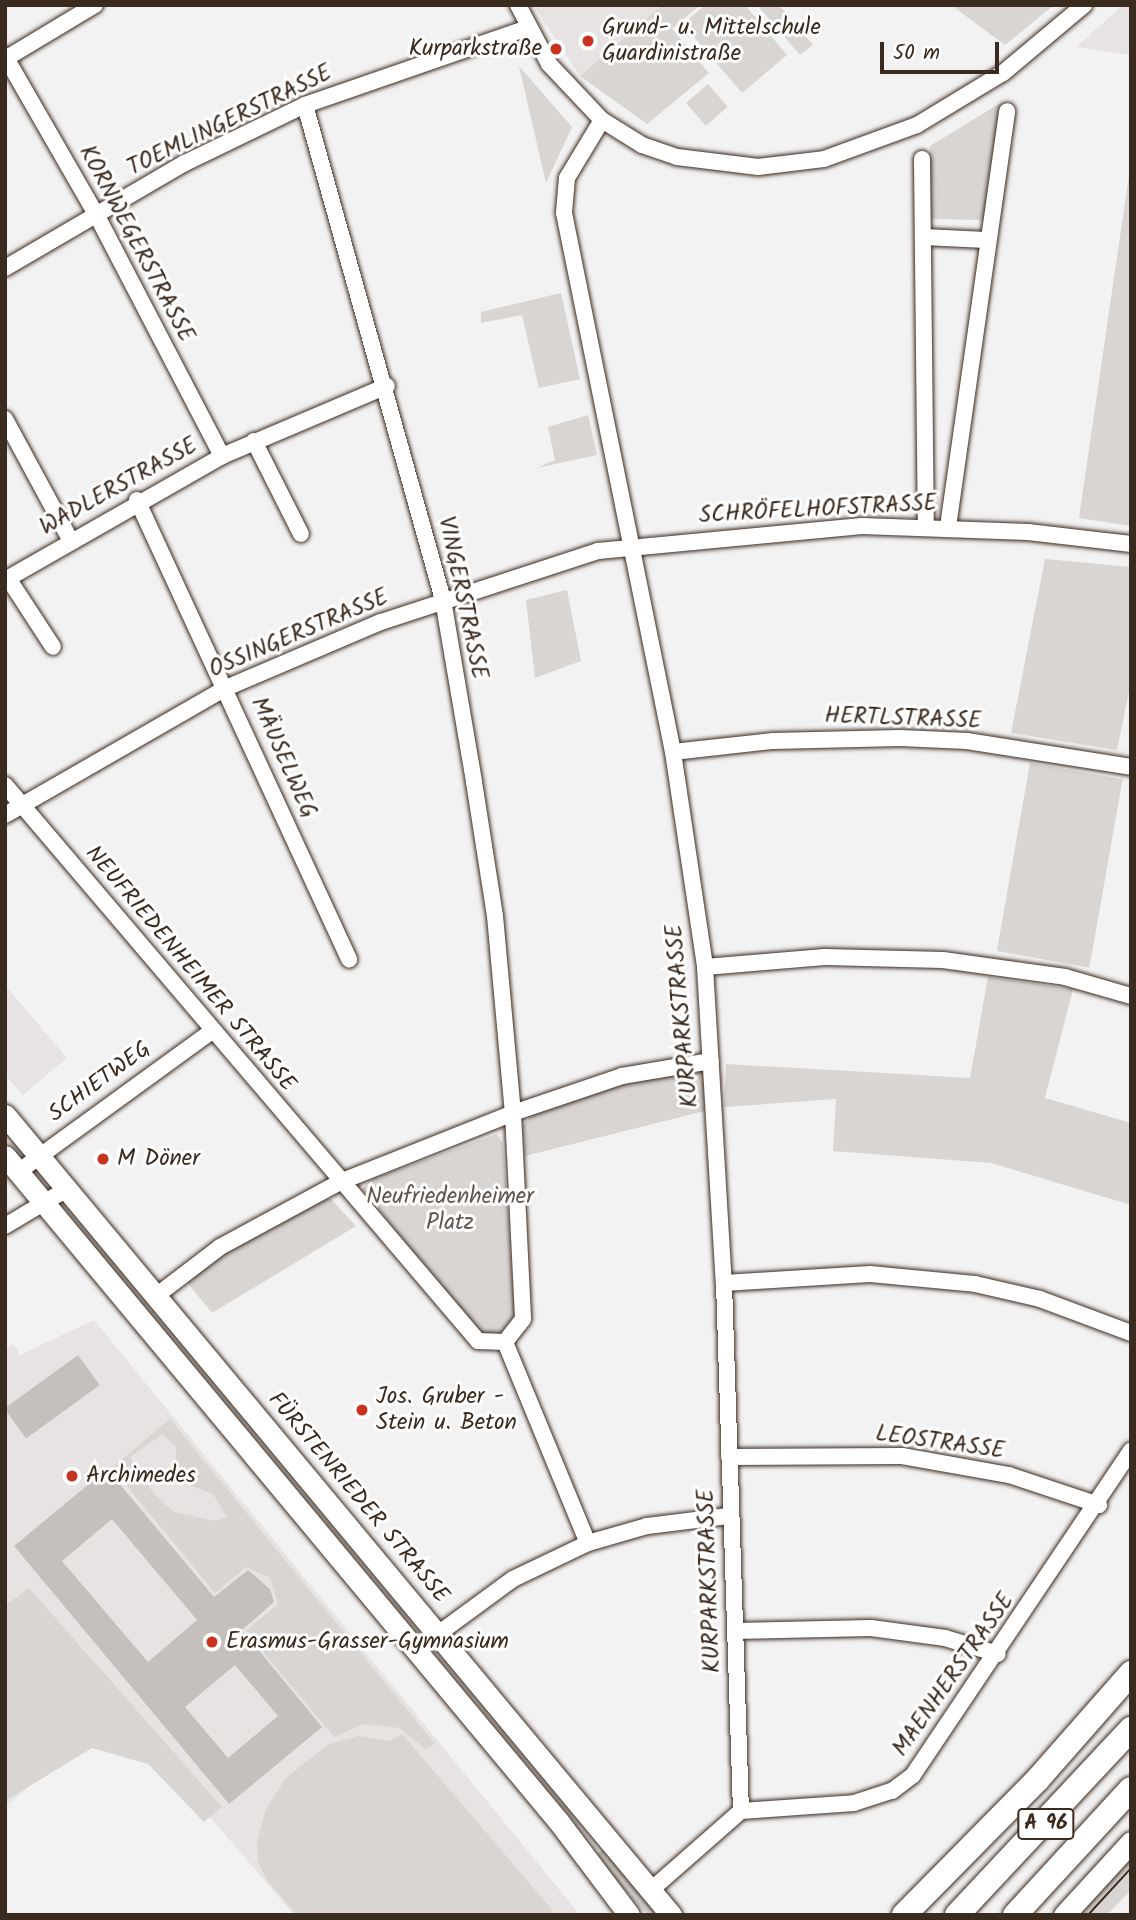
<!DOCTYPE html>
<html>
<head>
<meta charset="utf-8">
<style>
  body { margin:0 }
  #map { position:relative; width:1136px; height:1920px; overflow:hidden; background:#f3f2f2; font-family:Kalam,sans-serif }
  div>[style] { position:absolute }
  .built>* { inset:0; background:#e6e3e2 }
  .green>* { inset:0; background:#d8d5d2; transform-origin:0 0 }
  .building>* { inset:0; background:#c6c0bd; transform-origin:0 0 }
  .roads { filter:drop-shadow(0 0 2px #3b2a1e) drop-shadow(0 0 2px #3b2a1e) }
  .minor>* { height:16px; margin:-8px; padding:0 8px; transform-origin:8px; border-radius:8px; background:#fff }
  .major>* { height:21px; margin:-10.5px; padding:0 10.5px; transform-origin:10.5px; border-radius:10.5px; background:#fff }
  .highway>* { height:24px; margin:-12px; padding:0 12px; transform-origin:12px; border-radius:12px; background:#fff }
  .tram>* { height:2px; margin:-1px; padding:0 1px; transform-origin:1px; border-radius:1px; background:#3b2a1e }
  .dots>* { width:19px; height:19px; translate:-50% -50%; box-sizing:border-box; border:4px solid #fff; border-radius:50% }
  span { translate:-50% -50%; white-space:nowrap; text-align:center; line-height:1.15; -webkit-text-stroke:6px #fff; paint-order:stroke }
  .shield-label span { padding:2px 5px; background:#fff; border:2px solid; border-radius:5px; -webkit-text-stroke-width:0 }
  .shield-label { font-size:21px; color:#3b2a1e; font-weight:700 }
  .poi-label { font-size:23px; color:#3b2a1e }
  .left { translate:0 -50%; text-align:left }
  .right { translate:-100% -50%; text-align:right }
  .street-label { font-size:23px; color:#3b2a1e }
  .park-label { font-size:23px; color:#62554b }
  .frame { position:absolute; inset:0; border:7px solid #3b2a1e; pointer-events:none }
  .scale { position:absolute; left:880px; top:42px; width:119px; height:32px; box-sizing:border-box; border:4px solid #3b2a1e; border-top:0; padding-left:9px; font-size:21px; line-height:24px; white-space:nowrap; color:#3b2a1e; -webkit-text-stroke:5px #fff; paint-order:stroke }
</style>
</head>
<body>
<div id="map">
  <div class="built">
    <div style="clip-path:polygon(533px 5px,662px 5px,580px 76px)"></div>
    <div style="clip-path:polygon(1123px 5px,1131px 5px,1131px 55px,1076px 47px)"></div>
    <div style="clip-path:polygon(5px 985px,67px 1058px,23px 1095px,5px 1075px)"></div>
    <div style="clip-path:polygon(94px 1320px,580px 1915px,294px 1915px,161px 1760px,84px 1739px,5px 1807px,5px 1348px,14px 1344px,20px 1355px)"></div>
  </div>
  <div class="green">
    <div style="clip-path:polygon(662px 5px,700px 5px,672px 29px,709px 73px,647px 124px,580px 76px)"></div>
    <div style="clip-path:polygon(705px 5px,745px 5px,787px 55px,742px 93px,683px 24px)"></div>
    <div style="clip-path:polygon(757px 5px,779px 5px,813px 45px,800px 55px)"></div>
    <div style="clip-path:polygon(951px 5px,1054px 5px,1005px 45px)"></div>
    <div style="clip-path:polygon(519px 66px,572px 127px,546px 183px)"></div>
    <div style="left:708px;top:84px;width:30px;height:29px;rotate:49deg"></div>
    <div style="clip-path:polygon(1002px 102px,987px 220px,930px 219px,930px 146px)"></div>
    <div style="clip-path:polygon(1131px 161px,1131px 526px,1079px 518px)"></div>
    <div style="clip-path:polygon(561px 293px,580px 379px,539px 388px,522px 315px,481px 323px,481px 312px)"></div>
    <div style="clip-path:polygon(588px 415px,597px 455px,537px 468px,555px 460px,548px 427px)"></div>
    <div style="clip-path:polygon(1045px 559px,1131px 567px,1131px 682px,1117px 750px,1011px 733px)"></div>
    <div style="clip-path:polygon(567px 590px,581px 661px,535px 678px,526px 600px)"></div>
    <div style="left:1030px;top:763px;width:94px;height:191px;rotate:10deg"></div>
    <div style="clip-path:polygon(988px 977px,1073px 989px,1045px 1098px,1131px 1123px,1131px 1205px,991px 1163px,833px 1151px,836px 1099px,724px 1107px,726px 1064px,970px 1078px)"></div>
    <div style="clip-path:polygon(699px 1069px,706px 1072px,709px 1110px,525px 1156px,523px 1126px,533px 1112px,622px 1083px)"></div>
    <div style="clip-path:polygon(497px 1134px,503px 1144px,515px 1316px,499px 1334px,480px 1334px,362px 1189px,372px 1179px)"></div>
    <div style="clip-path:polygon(321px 1199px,331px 1199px,356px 1226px,212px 1313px,187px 1282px,187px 1276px,223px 1252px)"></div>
    <div style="clip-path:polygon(evenodd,170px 1419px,435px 1744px,425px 1749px,400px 1728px,364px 1724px,334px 1737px,246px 1631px,278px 1604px,270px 1578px,246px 1567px,215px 1593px,112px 1468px,170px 1419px,162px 1434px,176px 1447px,176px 1464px,187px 1484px,213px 1494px,227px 1517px,215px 1521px,174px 1512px,154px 1494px,130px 1457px,162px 1434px)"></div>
    <div style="clip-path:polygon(29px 1588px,222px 1807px,204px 1822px,148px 1764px,92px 1748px,5px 1801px,5px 1606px)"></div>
    <div style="clip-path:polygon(402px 1734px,548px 1905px,555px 1915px,297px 1915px,267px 1880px,258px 1862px,257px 1842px,266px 1809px,286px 1778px,329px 1744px,358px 1736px,390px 1741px)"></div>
    <div style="clip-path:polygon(603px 1849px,658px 1915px,647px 1915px,615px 1878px,597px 1854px)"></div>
    <div style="clip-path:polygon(1131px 1859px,1131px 1890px,1107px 1915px,1079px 1915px)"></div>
  </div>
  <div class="building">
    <div style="left:78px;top:1355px;width:37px;height:91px;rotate:54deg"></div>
    <div style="clip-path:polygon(evenodd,107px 1469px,214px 1597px,248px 1570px,270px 1589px,274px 1602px,242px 1630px,322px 1727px,229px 1804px,14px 1546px,107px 1469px,112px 1519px,197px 1620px,148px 1662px,62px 1561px,112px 1519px,107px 1469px,235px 1665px,278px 1716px,228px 1758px,185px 1707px,235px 1665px)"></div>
  </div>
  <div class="roads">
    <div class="minor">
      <div style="left:518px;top:5px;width:67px;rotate:62.3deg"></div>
      <div style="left:549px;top:64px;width:77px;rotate:46.6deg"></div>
      <div style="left:602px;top:120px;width:47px;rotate:32deg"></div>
      <div style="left:642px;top:145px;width:37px;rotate:19deg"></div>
      <div style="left:677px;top:157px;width:82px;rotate:7deg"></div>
      <div style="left:758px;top:167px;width:66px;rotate:-6.9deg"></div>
      <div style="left:824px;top:159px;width:99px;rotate:-20.1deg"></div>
      <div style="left:917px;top:125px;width:100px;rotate:-31.2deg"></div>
      <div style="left:1003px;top:73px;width:106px;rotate:-40deg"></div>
      <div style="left:5px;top:56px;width:182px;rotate:60.1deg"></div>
      <div style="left:96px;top:214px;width:273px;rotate:62.5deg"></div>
      <div style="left:5px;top:59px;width:105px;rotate:-31deg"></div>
      <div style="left:305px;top:105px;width:514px;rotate:74.42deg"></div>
      <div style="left:443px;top:600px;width:185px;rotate:80.3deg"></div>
      <div style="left:474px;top:782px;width:136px;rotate:81.1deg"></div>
      <div style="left:495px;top:916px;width:198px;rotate:84.8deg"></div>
      <div style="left:513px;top:1113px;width:206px;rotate:87.2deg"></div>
      <div style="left:523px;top:1319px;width:29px;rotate:128deg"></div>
      <div style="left:602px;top:120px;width:68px;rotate:121.1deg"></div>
      <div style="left:567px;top:178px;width:35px;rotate:95deg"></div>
      <div style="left:564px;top:213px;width:550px;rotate:78.57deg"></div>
      <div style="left:673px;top:752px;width:217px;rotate:81.5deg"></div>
      <div style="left:705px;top:967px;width:317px;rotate:86.6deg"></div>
      <div style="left:724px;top:1283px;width:528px;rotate:88.16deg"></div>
      <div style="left:922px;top:159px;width:367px;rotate:89.4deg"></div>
      <div style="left:924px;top:237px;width:62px;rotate:2.8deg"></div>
      <div style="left:5px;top:268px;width:208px;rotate:-30.3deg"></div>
      <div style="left:185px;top:163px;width:133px;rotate:-25.8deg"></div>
      <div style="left:305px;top:105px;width:235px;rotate:-19.1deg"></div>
      <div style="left:5px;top:419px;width:136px;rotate:61.6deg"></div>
      <div style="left:254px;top:441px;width:104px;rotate:63.2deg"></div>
      <div style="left:137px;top:500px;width:506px;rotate:65.21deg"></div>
      <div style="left:948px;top:527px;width:420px;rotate:-81.9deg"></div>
      <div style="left:8px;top:578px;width:82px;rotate:56.9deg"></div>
      <div style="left:5px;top:580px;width:250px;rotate:-29.7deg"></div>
      <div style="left:222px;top:456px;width:179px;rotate:-23deg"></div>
      <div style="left:673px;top:752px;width:101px;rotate:-6.3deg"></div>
      <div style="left:773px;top:741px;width:127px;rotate:-1.4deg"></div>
      <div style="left:900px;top:738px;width:67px;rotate:2.6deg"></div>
      <div style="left:967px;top:741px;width:166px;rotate:9deg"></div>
      <div style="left:5px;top:785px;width:730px;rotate:49.61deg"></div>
      <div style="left:478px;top:1341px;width:27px;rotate:2deg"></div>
      <div style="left:5px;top:815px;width:255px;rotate:-29.9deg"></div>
      <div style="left:226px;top:688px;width:168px;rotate:-23.1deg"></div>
      <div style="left:381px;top:622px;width:228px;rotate:-18.1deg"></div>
      <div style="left:598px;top:551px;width:265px;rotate:-5.4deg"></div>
      <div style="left:862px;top:526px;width:166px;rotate:2.1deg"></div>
      <div style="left:1028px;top:532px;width:104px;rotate:6.6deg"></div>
      <div style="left:705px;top:967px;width:120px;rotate:-4.8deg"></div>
      <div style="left:825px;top:957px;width:118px;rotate:1.5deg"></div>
      <div style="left:943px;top:960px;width:123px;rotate:7.9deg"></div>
      <div style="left:1065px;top:977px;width:69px;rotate:16.1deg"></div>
      <div style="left:18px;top:1172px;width:238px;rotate:-36deg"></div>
      <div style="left:5px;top:1226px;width:72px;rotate:-30.8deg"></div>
      <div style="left:724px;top:1283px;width:146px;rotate:-3.5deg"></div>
      <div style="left:870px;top:1274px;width:105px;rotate:5.4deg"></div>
      <div style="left:975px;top:1284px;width:67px;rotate:13deg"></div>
      <div style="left:1040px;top:1299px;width:97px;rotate:20.5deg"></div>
      <div style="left:156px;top:1296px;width:81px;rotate:-37.4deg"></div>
      <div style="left:220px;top:1247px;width:136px;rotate:-28.4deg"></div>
      <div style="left:340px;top:1182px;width:186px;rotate:-21.7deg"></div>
      <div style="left:513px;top:1113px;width:115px;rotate:-18.7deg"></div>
      <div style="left:622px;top:1076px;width:90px;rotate:-9.6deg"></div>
      <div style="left:505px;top:1342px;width:217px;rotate:67.6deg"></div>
      <div style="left:729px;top:1457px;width:173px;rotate:-0.3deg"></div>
      <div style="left:902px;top:1456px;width:109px;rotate:10.1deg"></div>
      <div style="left:1009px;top:1475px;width:95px;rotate:18.4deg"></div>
      <div style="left:735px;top:1631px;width:136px;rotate:-1.3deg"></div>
      <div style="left:871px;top:1628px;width:75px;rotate:7.7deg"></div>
      <div style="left:945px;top:1638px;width:55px;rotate:16.8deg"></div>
      <div style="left:438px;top:1634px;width:93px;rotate:-36.3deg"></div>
      <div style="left:513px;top:1579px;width:83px;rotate:-25.6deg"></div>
      <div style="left:588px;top:1543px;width:61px;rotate:-16.1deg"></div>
      <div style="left:647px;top:1526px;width:82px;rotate:-7deg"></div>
      <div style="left:741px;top:1811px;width:113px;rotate:-4deg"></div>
      <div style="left:854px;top:1803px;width:40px;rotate:-18deg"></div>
      <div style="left:892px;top:1791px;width:26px;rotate:-37deg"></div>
      <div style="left:913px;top:1775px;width:391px;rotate:-56.1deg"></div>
      <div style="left:651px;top:1890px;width:120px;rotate:-41.3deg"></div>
    </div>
    <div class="major">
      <div style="left:5px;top:1115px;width:1041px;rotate:50.22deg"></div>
      <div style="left:5px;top:1156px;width:866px;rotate:50.25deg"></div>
      <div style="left:559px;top:1822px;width:116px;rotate:53deg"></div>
      <div style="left:1064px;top:1915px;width:99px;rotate:-47.5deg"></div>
    </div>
    <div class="highway">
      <div style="left:904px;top:1915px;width:191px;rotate:-45.4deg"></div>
      <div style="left:1038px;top:1779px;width:141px;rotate:-48.7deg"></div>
      <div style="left:957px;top:1915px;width:255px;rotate:-46.9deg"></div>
      <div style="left:1015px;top:1915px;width:171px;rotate:-47.4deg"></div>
    </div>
  </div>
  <div class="tram">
    <div style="left:1088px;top:1915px;width:64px;rotate:-47.5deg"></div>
  </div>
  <div class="dots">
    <div style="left:588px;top:41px;background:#c8321e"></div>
    <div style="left:556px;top:49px;background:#c8321e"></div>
    <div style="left:103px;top:1159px;background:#c8321e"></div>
    <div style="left:362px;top:1410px;background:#c8321e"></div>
    <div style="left:72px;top:1476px;background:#c8321e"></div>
    <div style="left:212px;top:1642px;background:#c8321e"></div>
  </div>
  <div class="shield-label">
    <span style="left:1046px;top:1824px">A 96</span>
  </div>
  <div class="poi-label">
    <span class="left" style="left:602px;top:41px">Grund- u. Mittelschule<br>Guardinistraße</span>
    <span class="right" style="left:542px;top:49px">Kurparkstraße</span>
    <span class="left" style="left:117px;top:1159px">M Döner</span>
    <span class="left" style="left:376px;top:1410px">Jos. Gruber -<br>Stein u. Beton</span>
    <span class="left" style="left:86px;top:1476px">Archimedes</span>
    <span class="left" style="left:226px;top:1642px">Erasmus-Grasser-Gymnasium</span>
  </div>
  <div class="street-label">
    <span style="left:230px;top:121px;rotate:-26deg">TOEMLINGERSTRASSE</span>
    <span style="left:136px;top:244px;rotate:62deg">KORNWEGERSTRASSE</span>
    <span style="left:119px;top:487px;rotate:-29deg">WADLERSTRASSE</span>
    <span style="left:818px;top:510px;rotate:-3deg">SCHRÖFELHOFSTRASSE</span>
    <span style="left:462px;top:598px;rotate:78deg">VINGERSTRASSE</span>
    <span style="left:299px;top:634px;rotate:-23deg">OSSINGERSTRASSE</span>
    <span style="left:903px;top:719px;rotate:2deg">HERTLSTRASSE</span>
    <span style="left:283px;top:758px;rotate:66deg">MÄUSELWEG</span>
    <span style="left:190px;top:969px;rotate:50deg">NEUFRIEDENHEIMER STRASSE</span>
    <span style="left:683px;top:1016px;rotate:-95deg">KURPARKSTRASSE</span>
    <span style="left:100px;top:1082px;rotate:-36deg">SCHIETWEG</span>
    <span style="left:940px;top:1443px;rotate:8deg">LEOSTRASSE</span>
    <span style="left:358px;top:1498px;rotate:50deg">FÜRSTENRIEDER STRASSE</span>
    <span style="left:710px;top:1581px;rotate:-92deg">KURPARKSTRASSE</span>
    <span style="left:954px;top:1675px;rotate:-55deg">MAENHERSTRASSE</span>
  </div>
  <div class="park-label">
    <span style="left:450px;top:1210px">Neufriedenheimer<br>Platz</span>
  </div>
  <div class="frame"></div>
  <div class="scale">50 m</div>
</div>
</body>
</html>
